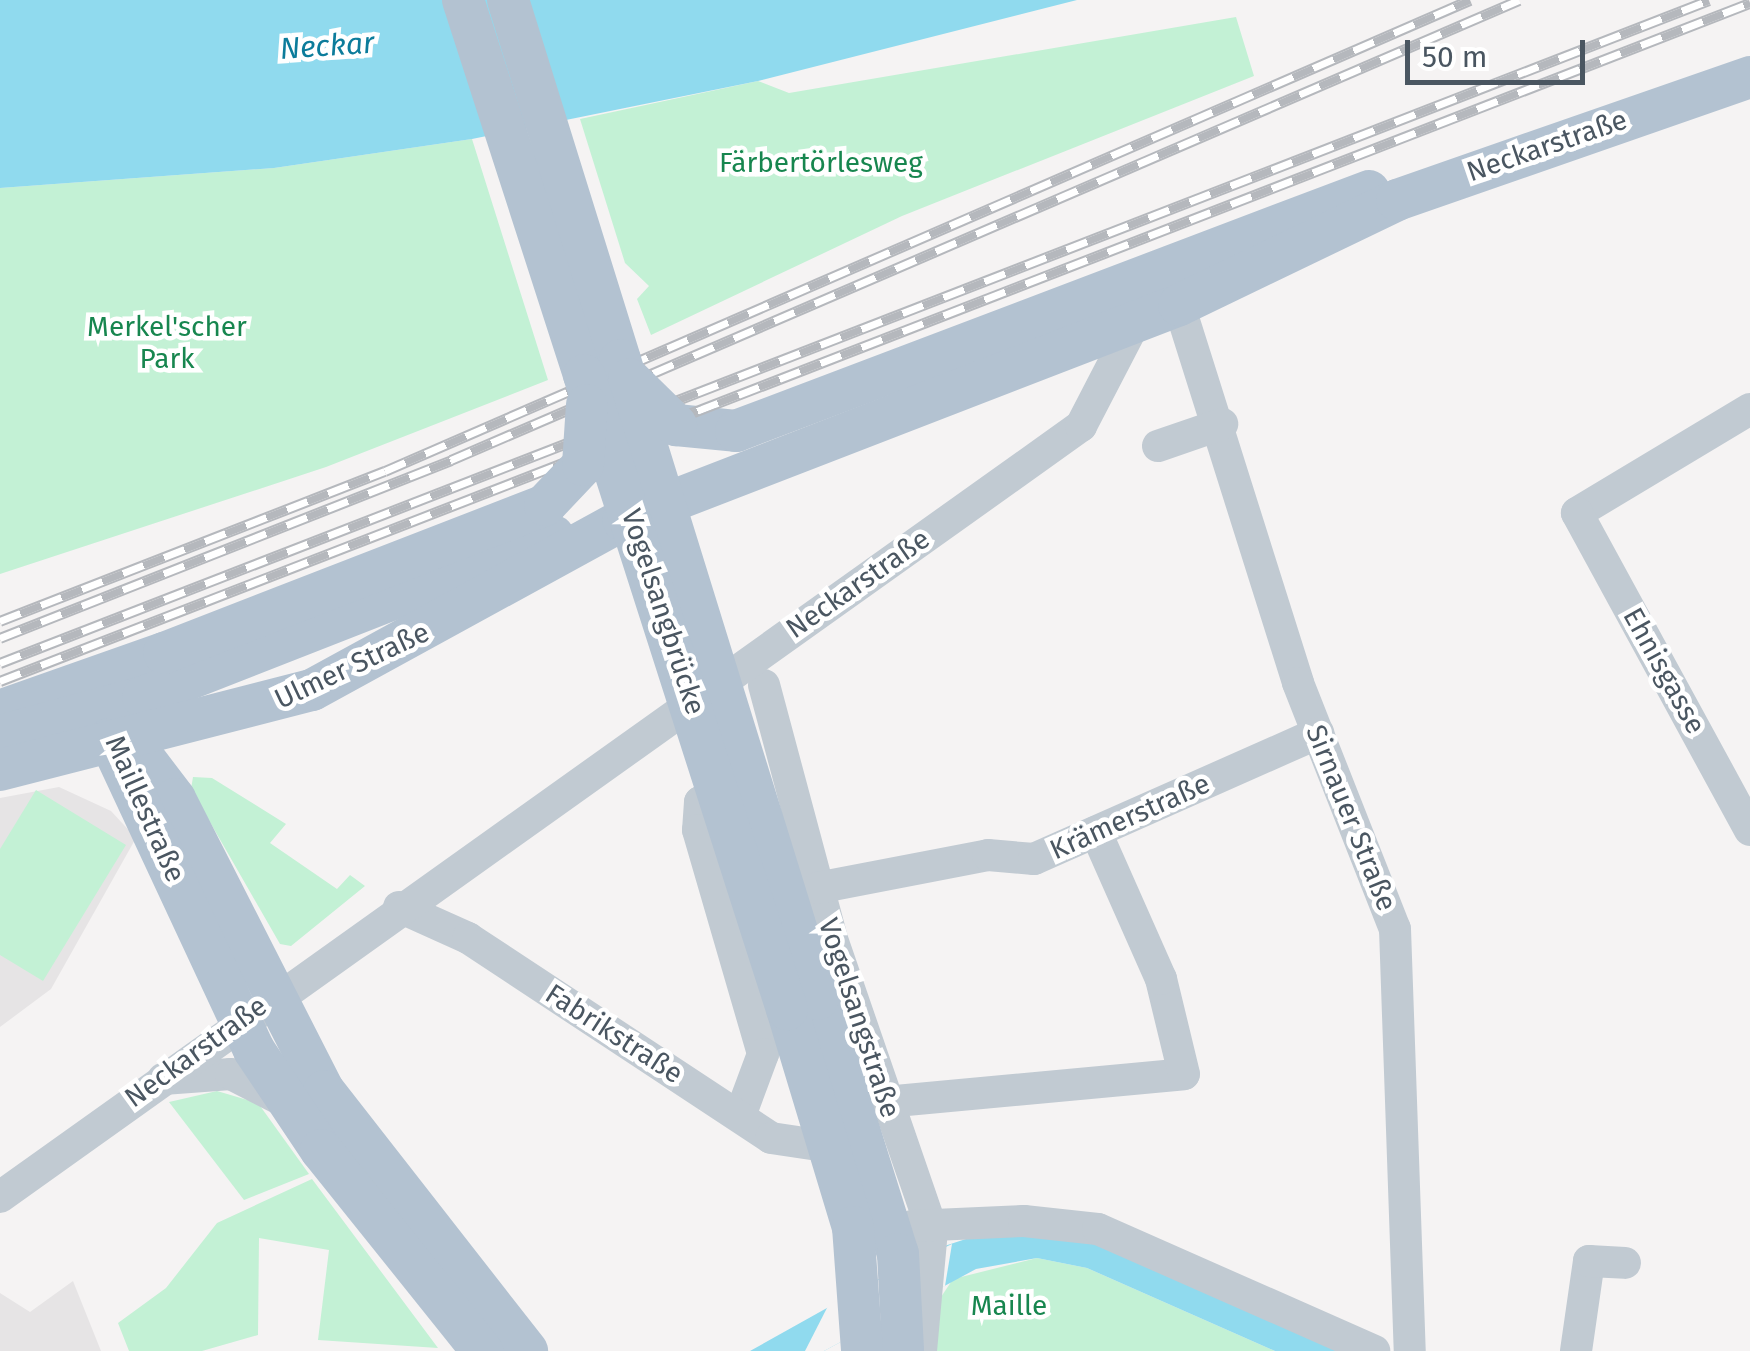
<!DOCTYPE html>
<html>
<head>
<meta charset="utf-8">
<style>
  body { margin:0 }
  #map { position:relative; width:1750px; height:1351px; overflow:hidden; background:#f5f3f3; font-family:"Fira Sans",sans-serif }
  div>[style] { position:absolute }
  .education>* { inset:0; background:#e6e4e5 }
  .green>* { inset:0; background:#c3f1d5 }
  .water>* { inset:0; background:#90daee }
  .pier>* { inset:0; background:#f5f3f3 }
  .minor>* { height:32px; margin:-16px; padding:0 16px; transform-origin:16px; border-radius:16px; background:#c1cad2 }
  .major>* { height:42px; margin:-21px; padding:0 21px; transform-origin:21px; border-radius:21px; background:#b3c2d1 }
  .rail>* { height:11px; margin-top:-5.5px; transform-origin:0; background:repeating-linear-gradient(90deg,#fff 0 22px,#b5b8bd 0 44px); box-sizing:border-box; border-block:2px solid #b5b8bd }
  .major-bridge>* { height:42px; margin:-21px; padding:0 21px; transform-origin:21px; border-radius:21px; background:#b3c2d1 }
  span { translate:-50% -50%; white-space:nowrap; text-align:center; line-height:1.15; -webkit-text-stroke:9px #fff; paint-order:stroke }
  .street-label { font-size:28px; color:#4a5661 }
  .park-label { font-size:28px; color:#17864f }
  .water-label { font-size:30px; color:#0c7c9b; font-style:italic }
  .scale { position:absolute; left:1405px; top:40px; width:180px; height:45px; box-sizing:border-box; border:5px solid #4a5661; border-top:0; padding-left:12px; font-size:30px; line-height:35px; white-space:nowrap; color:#4a5661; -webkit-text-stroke:8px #fff; paint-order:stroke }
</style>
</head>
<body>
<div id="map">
  <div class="education">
    <div style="clip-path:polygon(59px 787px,111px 811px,136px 838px,51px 989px,0 1027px,0 798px)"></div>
    <div style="clip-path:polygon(73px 1281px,101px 1351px,0 1351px,0 1293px,30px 1312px)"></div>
  </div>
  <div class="green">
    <div style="clip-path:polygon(1236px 17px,1254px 76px,902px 216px,651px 335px,637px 299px,649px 286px,625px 263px,580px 119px,758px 81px,789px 93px)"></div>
    <div style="clip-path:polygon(472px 139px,548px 380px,326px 467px,0 574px,0 188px,274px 168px)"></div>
    <div style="clip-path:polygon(193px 777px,212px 778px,286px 824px,270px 843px,337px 889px,350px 875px,365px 886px,291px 946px,280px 944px,191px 789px)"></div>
    <div style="clip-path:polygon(36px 790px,126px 845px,43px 981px,0 955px,0 849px)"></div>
    <div style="clip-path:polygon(217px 1091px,258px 1103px,309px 1174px,244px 1200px,169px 1102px)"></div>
    <div style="clip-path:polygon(312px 1179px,438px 1348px,318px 1340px,329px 1250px,259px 1238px,258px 1335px,202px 1351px,129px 1351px,118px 1323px,166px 1288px,217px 1223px)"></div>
    <div style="clip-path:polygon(1037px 1258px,1087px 1268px,1275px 1351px,929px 1351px,933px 1309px,953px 1279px)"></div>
  </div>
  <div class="water">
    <div style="clip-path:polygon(0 0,1077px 0,758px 81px,472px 139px,274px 168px,0 188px)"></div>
    <div style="clip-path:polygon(1071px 1233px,1349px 1351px,1275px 1351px,1087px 1268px,1037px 1258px,976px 1269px,824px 1351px,750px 1351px,929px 1251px,969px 1238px)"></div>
  </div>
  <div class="pier">
    <div style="clip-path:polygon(952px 1244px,945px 1286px,824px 1351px,805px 1351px,829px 1304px)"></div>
  </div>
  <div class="minor">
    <div style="left:1179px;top:305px;width:396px;rotate:72.5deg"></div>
    <div style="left:1298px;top:683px;width:264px;rotate:68.5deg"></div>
    <div style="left:1395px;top:929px;width:422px;rotate:88deg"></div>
    <div style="left:1750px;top:409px;width:202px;rotate:149deg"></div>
    <div style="left:1577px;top:513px;width:361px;rotate:61.4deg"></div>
    <div style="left:1158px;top:446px;width:68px;rotate:-19deg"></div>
    <div style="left:764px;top:685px;width:263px;rotate:75deg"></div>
    <div style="left:832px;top:939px;width:308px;rotate:71deg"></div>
    <div style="left:932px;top:1230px;width:121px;rotate:95.2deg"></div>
    <div style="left:739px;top:786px;width:42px;rotate:157.7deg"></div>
    <div style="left:700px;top:802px;width:28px;rotate:94deg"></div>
    <div style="left:698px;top:830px;width:233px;rotate:73.8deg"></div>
    <div style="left:763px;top:1054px;width:66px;rotate:110.4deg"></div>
    <div style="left:817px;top:888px;width:174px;rotate:-10.9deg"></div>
    <div style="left:988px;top:855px;width:46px;rotate:5deg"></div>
    <div style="left:1034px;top:859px;width:311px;rotate:-23.9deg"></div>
    <div style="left:399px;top:907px;width:76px;rotate:24.2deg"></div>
    <div style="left:468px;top:938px;width:363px;rotate:33.4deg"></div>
    <div style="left:771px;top:1138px;width:61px;rotate:8.5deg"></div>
    <div style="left:163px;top:1079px;width:68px;rotate:-4.2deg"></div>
    <div style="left:231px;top:1074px;width:62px;rotate:27deg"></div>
    <div style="left:885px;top:1102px;width:300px;rotate:-5.3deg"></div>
    <div style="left:1184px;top:1074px;width:98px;rotate:-103.6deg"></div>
    <div style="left:1161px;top:979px;width:161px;rotate:-113.9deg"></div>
    <div style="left:0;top:1197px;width:1328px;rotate:-35.5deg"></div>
    <div style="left:1081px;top:426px;width:117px;rotate:-62.6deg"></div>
    <div style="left:912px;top:1226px;width:112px;rotate:-2.6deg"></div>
    <div style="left:1024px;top:1221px;width:74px;rotate:6.2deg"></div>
    <div style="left:1098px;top:1229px;width:302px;rotate:23.8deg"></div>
    <div style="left:1576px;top:1351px;width:91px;rotate:-81.8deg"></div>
    <div style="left:1589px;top:1261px;width:36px;rotate:3deg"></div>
  </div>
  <div class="major">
    <div style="left:463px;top:0;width:394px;rotate:72.1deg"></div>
    <div style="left:508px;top:0;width:377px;rotate:72.7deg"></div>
    <div style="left:676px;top:425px;width:60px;rotate:5.7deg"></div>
    <div style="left:736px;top:431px;width:677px;rotate:-20.76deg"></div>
    <div style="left:106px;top:708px;width:114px;rotate:52.8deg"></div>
    <div style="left:175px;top:799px;width:328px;rotate:63deg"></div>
    <div style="left:324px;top:1091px;width:330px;rotate:52deg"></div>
    <div style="left:5px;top:709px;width:169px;rotate:-19.4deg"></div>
    <div style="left:0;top:736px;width:148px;rotate:-15.3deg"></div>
    <div style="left:143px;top:697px;width:441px;rotate:-21.4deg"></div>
    <div style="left:109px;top:739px;width:343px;rotate:65deg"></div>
    <div style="left:254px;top:1050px;width:120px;rotate:56.2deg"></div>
    <div style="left:321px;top:1150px;width:258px;rotate:51.3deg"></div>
    <div style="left:0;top:770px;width:322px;rotate:-14.4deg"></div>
    <div style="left:312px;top:690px;width:354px;rotate:-28.7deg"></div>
    <div style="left:623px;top:520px;width:596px;rotate:-21.14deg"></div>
    <div style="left:1179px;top:305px;width:242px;rotate:-25.7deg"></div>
    <div style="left:1397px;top:200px;width:374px;rotate:-19.2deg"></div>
    <div style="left:818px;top:999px;width:267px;rotate:72.6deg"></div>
    <div style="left:898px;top:1254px;width:97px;rotate:87deg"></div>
    <div style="left:787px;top:1009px;width:228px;rotate:73.2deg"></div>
    <div style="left:853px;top:1227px;width:124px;rotate:85.8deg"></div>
  </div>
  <div class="rail">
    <div style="left:0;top:621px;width:413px;rotate:-21.3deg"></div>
    <div style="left:385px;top:471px;width:1183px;rotate:-23.47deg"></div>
    <div style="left:0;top:638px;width:485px;rotate:-21.5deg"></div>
    <div style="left:451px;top:460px;width:1163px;rotate:-23.3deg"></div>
    <div style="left:0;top:663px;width:1833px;rotate:-21.2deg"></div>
    <div style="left:0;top:681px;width:1877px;rotate:-21.18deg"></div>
  </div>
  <div class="major-bridge">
    <div style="left:620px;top:360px;width:669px;rotate:72.78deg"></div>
    <div style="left:584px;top:375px;width:666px;rotate:72.25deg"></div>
    <div style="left:629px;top:379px;width:66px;rotate:44.4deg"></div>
    <div style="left:164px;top:653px;width:409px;rotate:-21.2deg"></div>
    <div style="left:545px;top:505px;width:55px;rotate:-46.5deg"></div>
    <div style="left:583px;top:465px;width:60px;rotate:-86.2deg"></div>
  </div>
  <div class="street-label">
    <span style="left:1547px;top:146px;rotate:-19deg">Neckarstraße</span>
    <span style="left:858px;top:584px;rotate:-35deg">Neckarstraße</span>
    <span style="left:663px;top:612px;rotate:72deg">Vogelsangbrücke</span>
    <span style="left:352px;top:666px;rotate:-25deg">Ulmer Straße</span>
    <span style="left:1664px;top:671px;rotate:61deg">Ehnisgasse</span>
    <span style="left:145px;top:809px;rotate:66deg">Maillestraße</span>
    <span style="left:1130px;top:817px;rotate:-24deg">Krämerstraße</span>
    <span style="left:1351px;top:818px;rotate:68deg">Sirnauer Straße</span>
    <span style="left:859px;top:1018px;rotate:72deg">Vogelsangstraße</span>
    <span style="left:614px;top:1034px;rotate:33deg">Fabrikstraße</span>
    <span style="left:196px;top:1052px;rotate:-36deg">Neckarstraße</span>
  </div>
  <div class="park-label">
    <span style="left:821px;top:163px">Färbertörlesweg</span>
    <span style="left:167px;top:343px">Merkel'scher<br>Park</span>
    <span style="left:1009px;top:1306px">Maille</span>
  </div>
  <div class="water-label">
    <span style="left:327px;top:46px;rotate:-4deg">Neckar</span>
  </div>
  <div class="scale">50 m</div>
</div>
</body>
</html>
